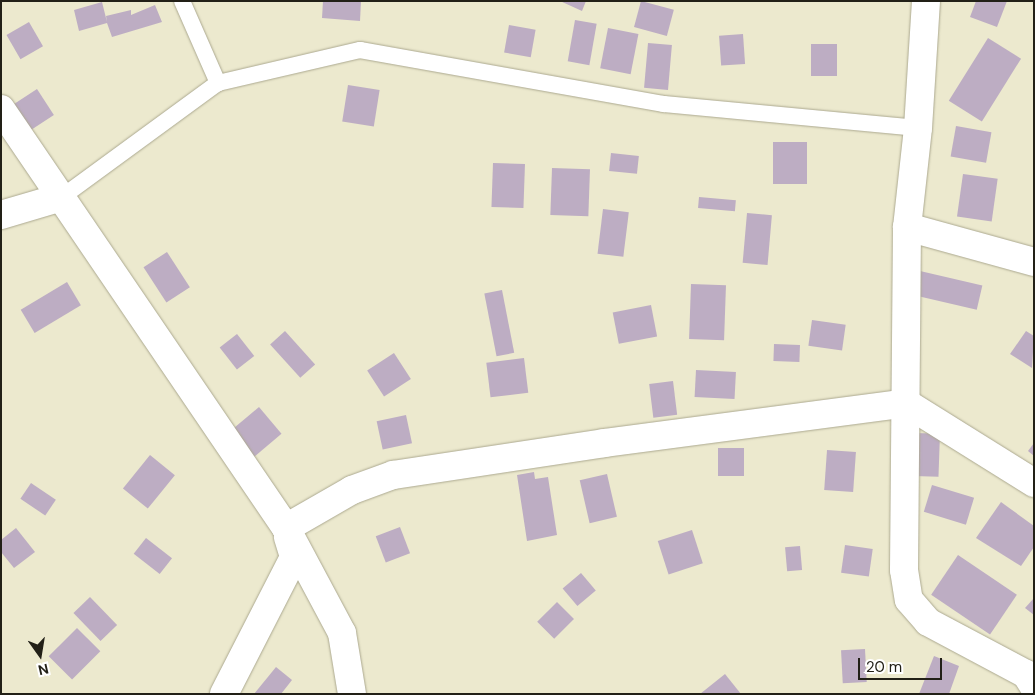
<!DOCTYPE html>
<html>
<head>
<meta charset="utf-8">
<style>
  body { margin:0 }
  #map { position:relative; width:1035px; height:695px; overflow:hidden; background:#ece9ce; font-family:"DM Sans",sans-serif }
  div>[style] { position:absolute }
  .building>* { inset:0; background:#bdadc3; transform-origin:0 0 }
  .roads { filter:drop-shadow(0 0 1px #aca990) drop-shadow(0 0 1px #aca990) }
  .service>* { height:16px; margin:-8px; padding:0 8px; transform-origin:8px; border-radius:8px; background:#fff }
  .minor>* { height:28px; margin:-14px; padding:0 14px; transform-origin:14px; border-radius:14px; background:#fff }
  span { translate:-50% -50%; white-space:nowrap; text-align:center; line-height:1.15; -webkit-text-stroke:4px #fff; paint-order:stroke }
  .frame { position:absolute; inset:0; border:2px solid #222017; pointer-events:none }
  .north { position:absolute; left:15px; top:630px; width:50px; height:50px; -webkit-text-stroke:4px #fff; paint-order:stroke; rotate:167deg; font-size:14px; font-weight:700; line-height:20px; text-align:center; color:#222017 }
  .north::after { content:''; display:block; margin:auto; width:18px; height:22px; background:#222017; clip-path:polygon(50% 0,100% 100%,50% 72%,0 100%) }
  .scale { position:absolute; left:858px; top:658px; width:84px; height:22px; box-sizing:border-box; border:2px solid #222017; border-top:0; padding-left:6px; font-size:15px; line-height:18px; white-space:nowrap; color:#222017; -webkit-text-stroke:4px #fff; paint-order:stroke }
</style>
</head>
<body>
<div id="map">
  <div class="building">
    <div style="clip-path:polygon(323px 1px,361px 1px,360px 21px,322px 18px)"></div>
    <div style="clip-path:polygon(560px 1px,586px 1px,582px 11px)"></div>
    <div style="left:641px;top:1px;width:34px;height:27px;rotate:15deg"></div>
    <div style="clip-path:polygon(976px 1px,1007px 1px,997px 27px,970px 17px)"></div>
    <div style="clip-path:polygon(102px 2px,107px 22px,106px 16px,131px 10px,131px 15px,155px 5px,162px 22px,112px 37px,107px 23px,79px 31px,74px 10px)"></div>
    <div style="left:575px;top:20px;width:22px;height:42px;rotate:10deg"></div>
    <div style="left:29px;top:22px;width:28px;height:26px;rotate:60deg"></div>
    <div style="left:509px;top:25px;width:27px;height:28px;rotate:10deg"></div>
    <div style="left:608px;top:28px;width:31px;height:41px;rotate:11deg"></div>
    <div style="left:743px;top:34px;width:30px;height:24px;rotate:86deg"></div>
    <div style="left:988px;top:38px;width:39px;height:74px;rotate:32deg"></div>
    <div style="left:648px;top:43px;width:24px;height:45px;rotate:5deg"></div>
    <div style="left:811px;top:44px;width:26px;height:32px"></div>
    <div style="left:348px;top:85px;width:32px;height:37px;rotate:9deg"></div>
    <div style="left:37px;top:89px;width:31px;height:31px;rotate:57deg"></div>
    <div style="left:956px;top:126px;width:36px;height:31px;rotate:10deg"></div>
    <div style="left:773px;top:142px;width:34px;height:42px"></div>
    <div style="left:611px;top:153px;width:28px;height:18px;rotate:6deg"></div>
    <div style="left:493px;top:163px;width:32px;height:44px;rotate:2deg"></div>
    <div style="left:552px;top:168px;width:38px;height:47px;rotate:2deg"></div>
    <div style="left:963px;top:174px;width:35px;height:43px;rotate:8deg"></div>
    <div style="left:699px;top:197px;width:37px;height:11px;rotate:5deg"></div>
    <div style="left:603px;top:209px;width:26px;height:45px;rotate:7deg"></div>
    <div style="left:747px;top:213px;width:25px;height:50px;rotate:5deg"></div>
    <div style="left:167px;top:252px;width:42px;height:28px;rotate:57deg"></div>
    <div style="left:920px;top:271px;width:64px;height:25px;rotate:13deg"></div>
    <div style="left:67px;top:282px;width:27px;height:54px;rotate:59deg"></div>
    <div style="left:691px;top:284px;width:35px;height:55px;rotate:2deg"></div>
    <div style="left:502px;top:290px;width:64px;height:18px;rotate:79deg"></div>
    <div style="left:651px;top:305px;width:32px;height:39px;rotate:79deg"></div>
    <div style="left:812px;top:320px;width:34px;height:26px;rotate:8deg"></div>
    <div style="left:285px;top:331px;width:45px;height:20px;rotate:48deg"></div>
    <div style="clip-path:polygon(1026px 331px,1034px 336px,1032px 368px,1010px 354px)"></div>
    <div style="left:237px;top:334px;width:28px;height:22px;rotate:52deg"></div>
    <div style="left:774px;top:344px;width:26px;height:17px;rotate:2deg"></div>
    <div style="left:394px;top:353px;width:31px;height:32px;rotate:57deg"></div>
    <div style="left:524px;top:358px;width:35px;height:38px;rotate:83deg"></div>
    <div style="left:696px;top:370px;width:40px;height:27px;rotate:3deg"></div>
    <div style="left:673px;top:381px;width:34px;height:24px;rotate:83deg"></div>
    <div style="left:259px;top:407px;width:35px;height:37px;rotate:50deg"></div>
    <div style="left:406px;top:415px;width:29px;height:30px;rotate:78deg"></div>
    <div style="left:915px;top:433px;width:25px;height:43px;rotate:2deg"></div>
    <div style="clip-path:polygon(1034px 443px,1034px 456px,1028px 451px)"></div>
    <div style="left:744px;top:448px;width:28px;height:26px;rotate:90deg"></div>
    <div style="left:827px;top:450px;width:29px;height:40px;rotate:4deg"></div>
    <div style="left:150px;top:455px;width:32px;height:43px;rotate:39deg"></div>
    <div style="clip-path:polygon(534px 472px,535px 479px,548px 477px,557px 535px,527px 541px,517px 475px)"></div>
    <div style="left:607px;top:474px;width:44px;height:28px;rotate:77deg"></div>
    <div style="left:31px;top:483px;width:30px;height:19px;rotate:34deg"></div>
    <div style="left:932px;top:485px;width:44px;height:28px;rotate:17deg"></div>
    <div style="clip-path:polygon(1001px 502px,1034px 526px,1034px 547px,1021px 566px,976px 538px)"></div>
    <div style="left:400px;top:527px;width:28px;height:26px;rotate:69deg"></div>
    <div style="clip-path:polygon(16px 528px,35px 552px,14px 568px,1px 552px,1px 540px)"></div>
    <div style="left:692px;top:530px;width:35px;height:36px;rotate:72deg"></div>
    <div style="left:146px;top:538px;width:33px;height:20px;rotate:38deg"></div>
    <div style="left:845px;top:545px;width:28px;height:28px;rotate:8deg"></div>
    <div style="left:800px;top:546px;width:24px;height:15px;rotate:85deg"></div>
    <div style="left:958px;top:555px;width:71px;height:48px;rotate:34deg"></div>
    <div style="left:581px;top:573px;width:23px;height:24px;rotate:50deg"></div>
    <div style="left:90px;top:597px;width:39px;height:23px;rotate:46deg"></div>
    <div style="clip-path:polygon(1034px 598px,1034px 615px,1025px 608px)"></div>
    <div style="left:557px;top:602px;width:24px;height:28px;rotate:45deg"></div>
    <div style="left:77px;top:628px;width:33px;height:40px;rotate:45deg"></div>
    <div style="left:865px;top:649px;width:33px;height:24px;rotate:87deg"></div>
    <div style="clip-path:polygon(934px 656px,959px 666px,949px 694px,919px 694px)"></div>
    <div style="clip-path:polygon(276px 667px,292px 680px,281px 694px,254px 694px)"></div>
    <div style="clip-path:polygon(725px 674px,741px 694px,700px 694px)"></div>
  </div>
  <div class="roads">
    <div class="service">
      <div style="left:182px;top:1px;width:90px;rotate:66.3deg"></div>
      <div style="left:62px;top:197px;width:193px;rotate:-36.2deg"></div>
      <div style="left:218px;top:83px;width:146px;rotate:-13.1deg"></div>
      <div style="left:360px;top:50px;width:309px;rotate:10.1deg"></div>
      <div style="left:664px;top:104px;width:255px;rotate:5.4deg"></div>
    </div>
    <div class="minor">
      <div style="left:926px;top:1px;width:127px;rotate:93.6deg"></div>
      <div style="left:918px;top:128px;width:100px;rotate:96.3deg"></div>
      <div style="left:907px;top:227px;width:343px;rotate:90.5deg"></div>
      <div style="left:904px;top:570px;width:30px;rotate:81deg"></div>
      <div style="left:909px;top:600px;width:29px;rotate:49deg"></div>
      <div style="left:928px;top:622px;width:111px;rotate:28deg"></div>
      <div style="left:1026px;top:674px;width:15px;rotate:58deg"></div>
      <div style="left:1px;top:109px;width:507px;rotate:55.78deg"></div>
      <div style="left:286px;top:528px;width:119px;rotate:61.9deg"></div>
      <div style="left:342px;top:633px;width:62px;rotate:80.7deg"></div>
      <div style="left:1px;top:215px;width:64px;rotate:-16.4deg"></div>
      <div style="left:907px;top:227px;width:132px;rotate:15.4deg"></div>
      <div style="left:286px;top:528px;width:76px;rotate:-29.9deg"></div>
      <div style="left:352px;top:490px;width:44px;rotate:-20.1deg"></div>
      <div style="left:393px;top:475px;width:213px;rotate:-8.6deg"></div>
      <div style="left:604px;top:443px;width:305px;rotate:-7.5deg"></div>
      <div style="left:906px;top:403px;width:151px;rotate:32deg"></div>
      <div style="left:224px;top:694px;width:154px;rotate:-62.9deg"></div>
      <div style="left:294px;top:557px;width:21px;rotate:-107deg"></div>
    </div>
  </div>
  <div class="frame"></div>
  <div class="north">N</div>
  <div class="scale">20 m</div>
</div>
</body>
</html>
